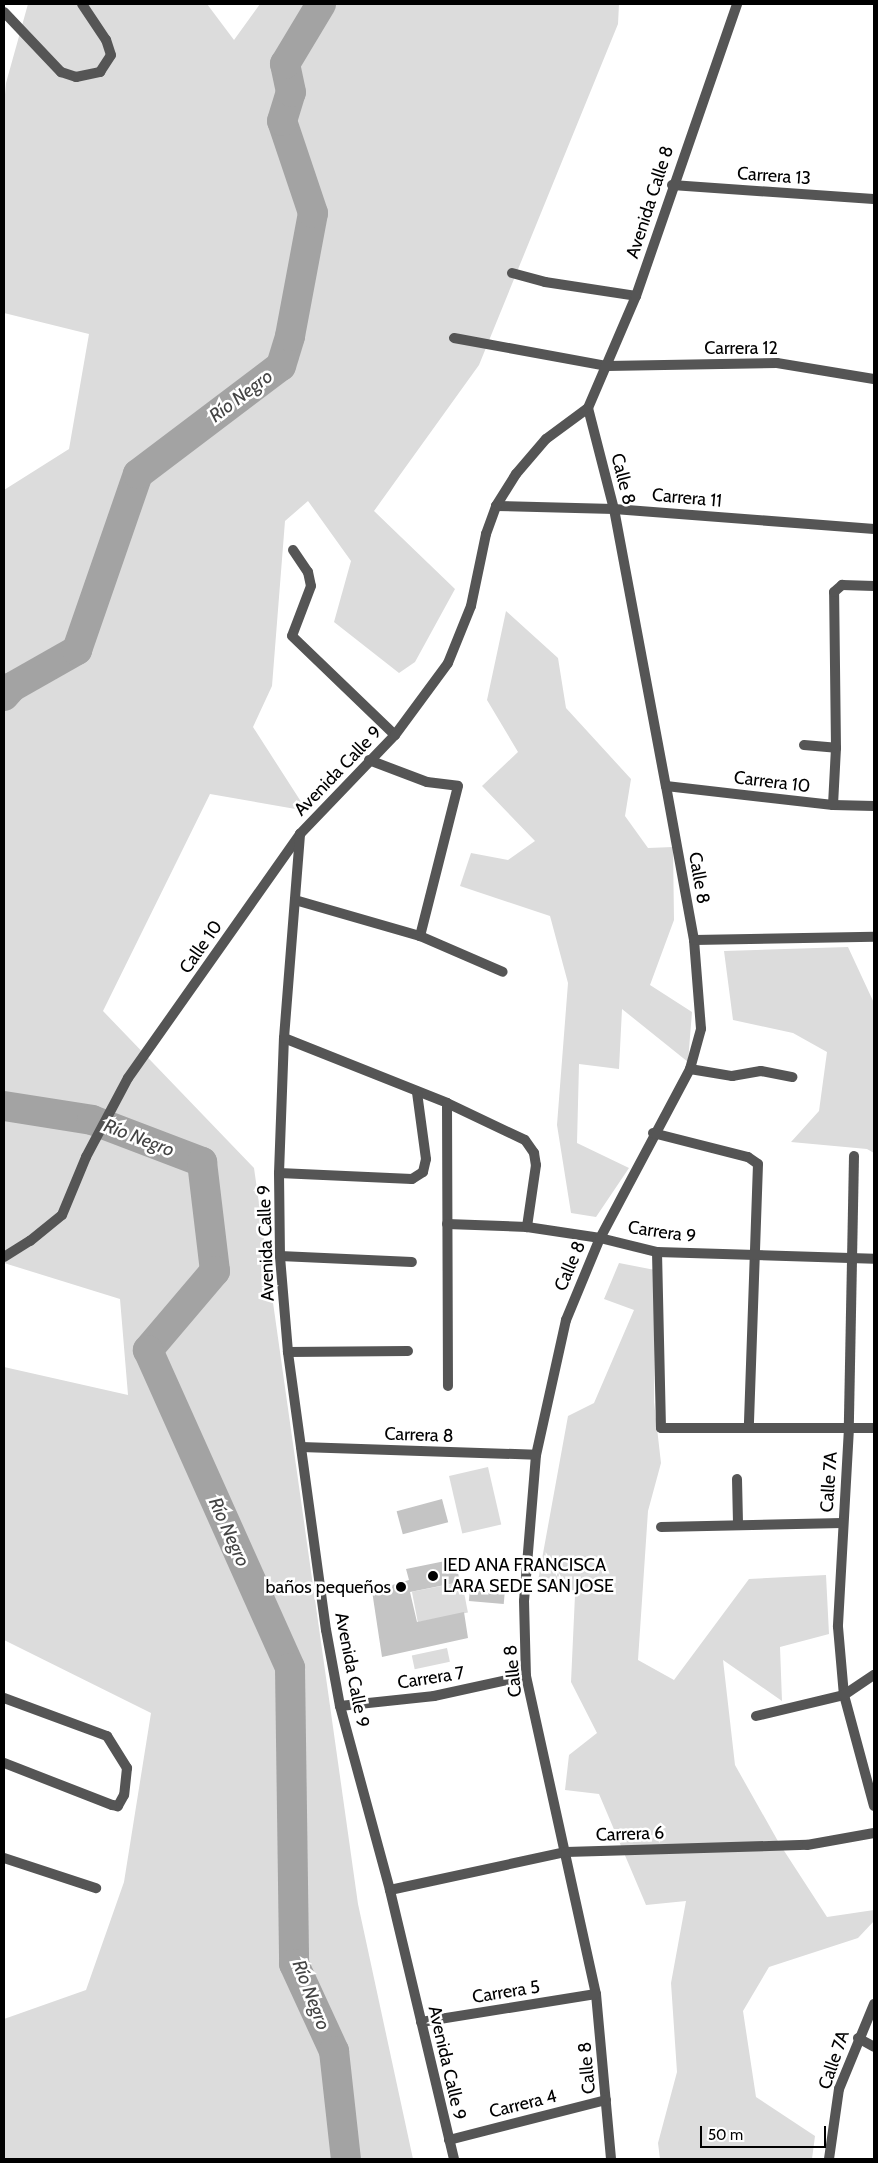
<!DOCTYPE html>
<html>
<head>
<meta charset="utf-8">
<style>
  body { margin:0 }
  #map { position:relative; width:878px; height:2163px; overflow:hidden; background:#fff; font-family:Cabin,sans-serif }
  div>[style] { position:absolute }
  .green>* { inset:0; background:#dcdcdc; transform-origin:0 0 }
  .river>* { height:30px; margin:-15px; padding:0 15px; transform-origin:15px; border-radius:15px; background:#a3a3a3 }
  .building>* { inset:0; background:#c4c4c4; transform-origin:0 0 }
  .minor>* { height:10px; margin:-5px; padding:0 5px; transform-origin:5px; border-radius:5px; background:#555 }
  .tertiary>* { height:10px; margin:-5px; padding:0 5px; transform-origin:5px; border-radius:5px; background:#555 }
  .dots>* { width:14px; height:14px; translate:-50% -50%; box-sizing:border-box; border:2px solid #fff; border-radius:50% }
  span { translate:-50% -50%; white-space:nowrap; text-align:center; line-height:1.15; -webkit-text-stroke:5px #fff; paint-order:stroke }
  .street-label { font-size:18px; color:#000 }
  .poi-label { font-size:18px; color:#000 }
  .left { translate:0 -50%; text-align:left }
  .right { translate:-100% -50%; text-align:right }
  .water-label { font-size:19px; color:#444; font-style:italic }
  .frame { position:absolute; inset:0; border:5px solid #000; pointer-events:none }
  .scale { position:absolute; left:700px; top:2126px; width:126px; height:22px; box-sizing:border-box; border:2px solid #000; border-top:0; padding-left:6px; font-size:15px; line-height:18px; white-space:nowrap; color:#000; -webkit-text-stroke:4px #fff; paint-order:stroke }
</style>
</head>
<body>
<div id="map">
  <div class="green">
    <div style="clip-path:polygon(28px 4px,207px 4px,234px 40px,260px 4px,619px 4px,618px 24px,479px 365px,374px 511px,455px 589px,415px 662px,399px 673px,334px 622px,351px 561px,308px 501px,285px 521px,272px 686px,253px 727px,307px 811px,210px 794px,103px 1011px,254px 1168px,358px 1904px,413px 2159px,4px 2159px,4px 2019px,86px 1990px,124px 1882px,151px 1713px,4px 1640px,4px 1367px,128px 1395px,120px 1299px,4px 1263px,4px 490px,69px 449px,89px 334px,4px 313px,4px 106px,6px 83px)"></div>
    <div style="clip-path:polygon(506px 611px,558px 658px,566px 708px,631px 779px,625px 816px,648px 848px,673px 847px,674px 920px,650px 985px,692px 1012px,688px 1062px,622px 1009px,619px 1069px,579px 1064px,577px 1143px,629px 1168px,596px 1217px,571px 1213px,557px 1125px,568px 983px,550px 916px,460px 886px,471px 853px,508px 860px,535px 841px,482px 786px,518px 752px,487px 700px)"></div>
    <div style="clip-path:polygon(848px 947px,874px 1003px,874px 1153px,867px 1149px,791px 1142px,819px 1111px,827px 1052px,793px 1033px,733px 1020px,724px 951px)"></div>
    <div style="clip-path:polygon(619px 1263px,655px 1270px,654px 1402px,661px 1463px,648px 1511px,638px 1660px,674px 1680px,749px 1579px,826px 1575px,829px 1634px,780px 1647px,782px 1701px,723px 1660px,735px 1765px,779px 1843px,827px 1917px,874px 1910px,874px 1921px,858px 1938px,769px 1967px,743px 2011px,756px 2097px,815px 2136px,812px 2159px,660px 2159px,658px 2143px,677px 2072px,671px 1983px,686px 1901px,646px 1905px,599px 1794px,565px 1790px,569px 1755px,597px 1733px,571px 1682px,575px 1595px,538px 1581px,568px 1416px,594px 1403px,634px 1310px,604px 1299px)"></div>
    <div style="left:488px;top:1467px;width:59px;height:40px;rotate:77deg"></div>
    <div style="left:462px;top:1582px;width:31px;height:51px;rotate:79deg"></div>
    <div style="left:447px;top:1648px;width:14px;height:36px;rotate:78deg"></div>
  </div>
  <div class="river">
    <div style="left:4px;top:696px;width:12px;rotate:-48deg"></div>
    <div style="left:12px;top:687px;width:75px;rotate:-29.6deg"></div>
    <div style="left:77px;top:650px;width:186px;rotate:-70.9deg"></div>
    <div style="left:138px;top:474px;width:179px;rotate:-37.1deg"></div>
    <div style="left:281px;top:366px;width:31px;rotate:-73deg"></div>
    <div style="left:290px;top:336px;width:125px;rotate:-79.4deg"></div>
    <div style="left:313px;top:213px;width:97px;rotate:-108.6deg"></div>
    <div style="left:282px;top:121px;width:30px;rotate:-73deg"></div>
    <div style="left:291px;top:92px;width:29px;rotate:-102deg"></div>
    <div style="left:285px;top:64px;width:70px;rotate:-59deg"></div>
    <div style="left:4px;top:1106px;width:89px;rotate:9deg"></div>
    <div style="left:92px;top:1120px;width:118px;rotate:20.9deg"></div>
    <div style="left:202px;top:1162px;width:110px;rotate:83.2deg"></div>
    <div style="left:215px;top:1271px;width:104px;rotate:130.3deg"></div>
    <div style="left:148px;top:1350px;width:348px;rotate:65.9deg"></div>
    <div style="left:290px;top:1668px;width:296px;rotate:89.2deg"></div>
    <div style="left:294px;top:1964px;width:96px;rotate:65.3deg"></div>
    <div style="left:334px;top:2051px;width:109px;rotate:83.7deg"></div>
  </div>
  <div class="building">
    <div style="left:442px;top:1499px;width:24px;height:47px;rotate:75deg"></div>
    <div style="clip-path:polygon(455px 1559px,460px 1582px,410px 1592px,417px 1622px,464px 1612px,468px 1638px,382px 1657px,372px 1591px,409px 1580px,406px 1569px)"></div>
    <div style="left:470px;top:1588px;width:35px;height:13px;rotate:5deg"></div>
  </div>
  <div class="minor">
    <div style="left:4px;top:12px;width:83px;rotate:46.5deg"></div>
    <div style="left:61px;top:72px;width:16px;rotate:18deg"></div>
    <div style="left:76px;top:77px;width:25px;rotate:-12deg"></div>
    <div style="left:100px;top:72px;width:20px;rotate:-57deg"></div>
    <div style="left:111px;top:55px;width:16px;rotate:-108deg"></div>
    <div style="left:106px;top:40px;width:43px;rotate:-123.7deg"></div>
    <div style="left:672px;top:185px;width:202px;rotate:4deg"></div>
    <div style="left:512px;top:273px;width:34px;rotate:15deg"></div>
    <div style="left:545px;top:282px;width:92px;rotate:8.7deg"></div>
    <div style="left:454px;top:338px;width:156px;rotate:10.4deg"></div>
    <div style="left:607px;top:366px;width:170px;rotate:-1deg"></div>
    <div style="left:777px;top:363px;width:98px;rotate:9.4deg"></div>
    <div style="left:588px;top:408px;width:104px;rotate:75.6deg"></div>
    <div style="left:614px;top:509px;width:282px;rotate:79.4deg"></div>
    <div style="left:666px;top:786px;width:157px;rotate:79.7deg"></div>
    <div style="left:694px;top:940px;width:89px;rotate:85.5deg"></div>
    <div style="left:701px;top:1029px;width:41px;rotate:105.4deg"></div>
    <div style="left:690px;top:1069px;width:191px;rotate:118deg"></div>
    <div style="left:600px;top:1238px;width:89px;rotate:112.5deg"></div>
    <div style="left:566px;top:1320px;width:138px;rotate:102.5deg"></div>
    <div style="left:536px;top:1455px;width:146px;rotate:94.7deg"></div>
    <div style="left:524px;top:1601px;width:75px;rotate:88.5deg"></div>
    <div style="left:526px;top:1676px;width:326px;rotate:77.6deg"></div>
    <div style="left:596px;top:1994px;width:166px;rotate:84.8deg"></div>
    <div style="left:496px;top:506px;width:118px;rotate:1.5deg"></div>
    <div style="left:614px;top:509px;width:261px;rotate:4.4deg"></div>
    <div style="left:293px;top:550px;width:27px;rotate:56deg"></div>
    <div style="left:308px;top:572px;width:14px;rotate:78deg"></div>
    <div style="left:311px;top:586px;width:53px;rotate:110.8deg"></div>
    <div style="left:292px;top:636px;width:143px;rotate:43.9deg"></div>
    <div style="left:804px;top:745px;width:32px;rotate:5deg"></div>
    <div style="left:369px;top:760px;width:62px;rotate:20.8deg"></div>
    <div style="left:427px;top:782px;width:31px;rotate:7deg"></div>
    <div style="left:458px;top:786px;width:155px;rotate:104.2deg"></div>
    <div style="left:666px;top:786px;width:168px;rotate:6.5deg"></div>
    <div style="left:833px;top:805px;width:41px;rotate:1.4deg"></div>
    <div style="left:833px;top:805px;width:57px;rotate:-87deg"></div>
    <div style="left:836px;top:748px;width:156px;rotate:-90.7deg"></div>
    <div style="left:834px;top:592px;width:11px;rotate:-41deg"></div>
    <div style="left:842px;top:585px;width:32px;rotate:2deg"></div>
    <div style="left:295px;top:900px;width:130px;rotate:16.1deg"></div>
    <div style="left:420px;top:936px;width:90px;rotate:23.4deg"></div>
    <div style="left:694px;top:940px;width:180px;rotate:-1deg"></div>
    <div style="left:284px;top:1038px;width:175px;rotate:21.7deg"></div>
    <div style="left:447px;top:1103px;width:86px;rotate:25.4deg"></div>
    <div style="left:525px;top:1140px;width:16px;rotate:55deg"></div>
    <div style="left:534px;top:1153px;width:12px;rotate:81deg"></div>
    <div style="left:536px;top:1165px;width:63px;rotate:98.3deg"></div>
    <div style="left:690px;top:1069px;width:43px;rotate:9.5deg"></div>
    <div style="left:732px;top:1076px;width:29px;rotate:-10deg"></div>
    <div style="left:761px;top:1071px;width:32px;rotate:11deg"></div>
    <div style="left:447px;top:1103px;width:283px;rotate:89.8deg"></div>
    <div style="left:653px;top:1133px;width:98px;rotate:14.2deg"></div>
    <div style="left:748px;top:1157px;width:12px;rotate:35deg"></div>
    <div style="left:758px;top:1164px;width:264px;rotate:92deg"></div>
    <div style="left:854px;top:1156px;width:272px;rotate:91.1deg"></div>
    <div style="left:849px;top:1428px;width:199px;rotate:93.2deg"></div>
    <div style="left:838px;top:1627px;width:68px;rotate:85deg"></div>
    <div style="left:844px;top:1695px;width:115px;rotate:74.9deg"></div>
    <div style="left:279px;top:1173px;width:133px;rotate:2.6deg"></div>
    <div style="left:412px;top:1179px;width:13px;rotate:-32deg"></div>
    <div style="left:423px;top:1172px;width:13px;rotate:-77deg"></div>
    <div style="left:426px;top:1159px;width:68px;rotate:-97.7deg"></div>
    <div style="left:447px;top:1224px;width:80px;rotate:2.1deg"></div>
    <div style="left:527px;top:1227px;width:74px;rotate:8.6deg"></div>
    <div style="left:600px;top:1238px;width:59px;rotate:13.8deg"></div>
    <div style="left:657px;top:1252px;width:217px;rotate:1.8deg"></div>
    <div style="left:657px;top:1252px;width:176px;rotate:88.7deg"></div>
    <div style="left:661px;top:1428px;width:213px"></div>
    <div style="left:280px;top:1256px;width:132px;rotate:2.6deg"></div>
    <div style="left:4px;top:1257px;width:31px;rotate:-32deg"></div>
    <div style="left:30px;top:1241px;width:41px;rotate:-39.1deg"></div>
    <div style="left:62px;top:1215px;width:63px;rotate:-67.5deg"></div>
    <div style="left:86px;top:1157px;width:89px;rotate:-62deg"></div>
    <div style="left:128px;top:1078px;width:299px;rotate:-54.8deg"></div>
    <div style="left:288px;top:1352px;width:120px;rotate:-0.5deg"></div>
    <div style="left:301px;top:1447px;width:235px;rotate:1.9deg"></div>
    <div style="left:737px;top:1479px;width:45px;rotate:88.7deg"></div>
    <div style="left:661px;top:1527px;width:181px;rotate:-1.3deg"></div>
    <div style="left:4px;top:1698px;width:110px;rotate:20.3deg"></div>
    <div style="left:107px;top:1736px;width:38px;rotate:58deg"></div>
    <div style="left:127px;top:1768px;width:27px;rotate:96deg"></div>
    <div style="left:124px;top:1795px;width:13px;rotate:119deg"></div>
    <div style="left:118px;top:1806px;width:6px;rotate:-171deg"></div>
    <div style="left:112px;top:1805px;width:116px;rotate:-158.7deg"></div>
    <div style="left:340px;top:1706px;width:95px;rotate:-6.1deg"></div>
    <div style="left:434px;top:1696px;width:94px;rotate:-12.3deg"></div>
    <div style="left:756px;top:1716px;width:90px;rotate:-13.4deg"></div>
    <div style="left:844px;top:1695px;width:36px;rotate:-34deg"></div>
    <div style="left:4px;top:1858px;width:97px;rotate:18.1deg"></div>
    <div style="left:390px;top:1890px;width:180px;rotate:-12.2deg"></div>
    <div style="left:566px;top:1852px;width:241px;rotate:-1.7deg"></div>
    <div style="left:807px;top:1845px;width:68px;rotate:-10.2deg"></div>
    <div style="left:421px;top:2022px;width:177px;rotate:-9.1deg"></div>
    <div style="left:858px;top:2038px;width:18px;rotate:29deg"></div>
    <div style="left:449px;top:2140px;width:162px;rotate:-14.3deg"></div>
    <div style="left:829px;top:2159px;width:71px;rotate:-81.9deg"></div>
    <div style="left:839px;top:2089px;width:92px;rotate:-67.6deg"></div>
  </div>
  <div class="tertiary">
    <div style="left:454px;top:2159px;width:277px;rotate:-103.4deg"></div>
    <div style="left:390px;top:1890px;width:191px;rotate:-105.2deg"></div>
    <div style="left:340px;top:1706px;width:77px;rotate:-100.4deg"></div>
    <div style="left:326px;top:1630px;width:281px;rotate:-97.8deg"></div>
    <div style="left:288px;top:1352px;width:96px;rotate:-94.8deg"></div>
    <div style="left:280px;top:1256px;width:83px;rotate:-90.7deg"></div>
    <div style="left:279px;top:1173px;width:135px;rotate:-87.9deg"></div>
    <div style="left:284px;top:1038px;width:205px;rotate:-85.5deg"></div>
    <div style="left:300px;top:834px;width:137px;rotate:-46.2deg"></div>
    <div style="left:395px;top:735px;width:89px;rotate:-53.6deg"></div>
    <div style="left:448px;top:663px;width:61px;rotate:-68deg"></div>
    <div style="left:471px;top:606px;width:74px;rotate:-78.2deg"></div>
    <div style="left:486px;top:534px;width:30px;rotate:-70deg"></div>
    <div style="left:496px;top:506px;width:38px;rotate:-58deg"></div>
    <div style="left:516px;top:474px;width:46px;rotate:-49.4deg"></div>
    <div style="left:546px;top:439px;width:52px;rotate:-36.4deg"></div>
    <div style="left:588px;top:408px;width:122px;rotate:-66.8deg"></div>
    <div style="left:636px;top:296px;width:309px;rotate:-70.9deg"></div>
  </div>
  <div class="dots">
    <div style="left:433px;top:1576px;background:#000"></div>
    <div style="left:401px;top:1587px;background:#000"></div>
  </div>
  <div class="street-label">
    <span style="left:774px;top:176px;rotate:4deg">Carrera 13</span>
    <span style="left:650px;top:202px;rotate:-72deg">Avenida Calle 8</span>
    <span style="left:741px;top:348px">Carrera 12</span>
    <span style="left:623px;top:479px;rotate:76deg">Calle 8</span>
    <span style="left:687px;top:498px;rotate:5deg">Carrera 11</span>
    <span style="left:338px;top:771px;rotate:-46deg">Avenida Calle 9</span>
    <span style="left:772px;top:782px;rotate:7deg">Carrera 10</span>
    <span style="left:699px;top:878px;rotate:80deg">Calle 8</span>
    <span style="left:201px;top:947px;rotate:-55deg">Calle 10</span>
    <span style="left:662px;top:1232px;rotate:8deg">Carrera 9</span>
    <span style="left:266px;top:1243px;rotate:-92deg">Avenida Calle 9</span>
    <span style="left:570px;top:1266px;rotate:-67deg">Calle 8</span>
    <span style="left:419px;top:1435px;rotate:2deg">Carrera 8</span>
    <span style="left:829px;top:1482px;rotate:-86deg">Calle 7A</span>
    <span style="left:352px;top:1670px;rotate:79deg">Avenida Calle 9</span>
    <span style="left:513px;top:1671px;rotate:-96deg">Calle 8</span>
    <span style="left:431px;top:1678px;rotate:-9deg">Carrera 7</span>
    <span style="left:630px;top:1834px;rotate:-2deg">Carrera 6</span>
    <span style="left:506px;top:1992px;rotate:-9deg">Carrera 5</span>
    <span style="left:834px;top:2060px;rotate:-71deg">Calle 7A</span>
    <span style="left:447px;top:2063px;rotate:77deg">Avenida Calle 9</span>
    <span style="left:587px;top:2068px;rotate:-95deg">Calle 8</span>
    <span style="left:523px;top:2104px;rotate:-14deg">Carrera 4</span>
  </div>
  <div class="poi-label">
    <span class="left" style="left:443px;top:1576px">IED ANA FRANCISCA<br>LARA SEDE SAN JOSE</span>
    <span class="right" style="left:391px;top:1587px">baños pequeños</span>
  </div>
  <div class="water-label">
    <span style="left:241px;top:396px;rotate:-37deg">Río Negro</span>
    <span style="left:139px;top:1138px;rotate:21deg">Río Negro</span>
    <span style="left:229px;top:1532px;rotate:66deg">Río Negro</span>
    <span style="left:311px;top:1995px;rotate:69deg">Río Negro</span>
  </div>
  <div class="frame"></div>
  <div class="scale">50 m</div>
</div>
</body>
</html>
